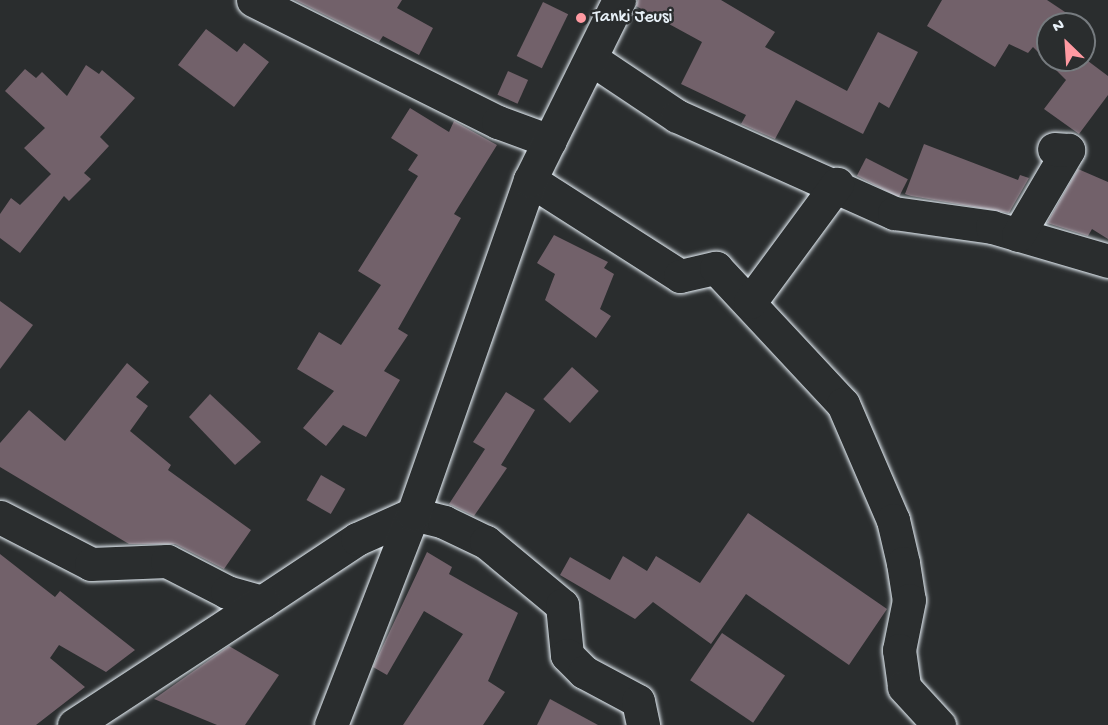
<!DOCTYPE html>
<html>
<head>
<meta charset="utf-8">
<style>
  body { margin:0 }
  #map { position:relative; width:1108px; height:725px; overflow:hidden; background:#2a2d2e; font-family:"Gochi Hand",sans-serif }
  div>[style] { position:absolute }
  .building>* { inset:0; background:#72616a; transform-origin:0 0 }
  .roads { filter:drop-shadow(0 0 2px #e8f1f8) drop-shadow(0 0 2px #e8f1f8) }
  .minor>* { height:33px; margin:-16.5px; padding:0 16.5px; transform-origin:16.5px; border-radius:16.5px; background:#2a2d2e }
  .dots>* { width:16px; height:16px; translate:-50% -50%; box-sizing:border-box; border:3px solid #2a2d2e; border-radius:50% }
  span { translate:-50% -50%; white-space:nowrap; text-align:center; line-height:1.15; -webkit-text-stroke:5px #2a2d2e; paint-order:stroke }
  .poi-label { font-size:18px; color:#e8f1f8 }
  .left { translate:0 -50%; text-align:left }
  .north { position:absolute; left:1036px; top:12px; width:60px; height:60px; box-sizing:border-box; background:#2a2d2e; border:2px solid #767b7f; border-radius:50%; rotate:335deg; font-size:16px; font-weight:700; line-height:24px; text-align:center; color:#e8f1f8 }
  .north::after { content:''; display:block; margin:auto; width:21px; height:27px; background:#ff9aa2; clip-path:polygon(50% 0,100% 100%,50% 72%,0 100%) }
</style>
</head>
<body>
<div id="map">
  <div class="building">
    <div style="clip-path:polygon(295px 0,402px 0,397px 8px,433px 28px,419px 55px,383px 36px,379px 42px)"></div>
    <div style="clip-path:polygon(638px 0,721px 0,775px 32px,765px 47px,847px 91px,878px 32px,918px 52px,889px 108px,879px 102px,863px 134px,796px 100px,775px 139px,741px 124px,746px 115px,681px 84px,702px 42px,636px 6px)"></div>
    <div style="clip-path:polygon(942px 0,1047px 0,1083px 24px,1048px 24px,1048px 60px,1084px 58px,1108px 76px,1108px 95px,1079px 134px,1044px 109px,1066px 80px,1033px 47px,1028px 53px,1009px 44px,995px 67px,927px 26px)"></div>
    <div style="left:543px;top:2px;width:28px;height:60px;rotate:26deg"></div>
    <div style="clip-path:polygon(206px 29px,237px 52px,244px 43px,269px 62px,234px 107px,178px 65px)"></div>
    <div style="clip-path:polygon(86px 65px,99px 74px,102px 70px,135px 98px,100px 137px,109px 146px,84px 173px,91px 179px,69px 201px,64px 196px,20px 253px,0 238px,0 214px,11px 198px,20px 205px,51px 174px,24px 148px,45px 128px,5px 91px,25px 69px,36px 78px,42px 72px,67px 96px)"></div>
    <div style="left:508px;top:71px;width:22px;height:26px;rotate:24deg"></div>
    <div style="clip-path:polygon(410px 108px,449px 132px,454px 121px,497px 145px,454px 214px,461px 218px,398px 329px,408px 335px,384px 371px,400px 380px,366px 437px,343px 425px,326px 446px,303px 428px,334px 391px,297px 369px,319px 332px,341px 345px,381px 285px,358px 271px,418px 176px,408px 170px,418px 155px,391px 138px)"></div>
    <div style="clip-path:polygon(924px 144px,1018px 180px,1020px 175px,1029px 178px,1009px 213px,911px 196px,905px 194px)"></div>
    <div style="left:866px;top:158px;width:47px;height:20px;rotate:27deg"></div>
    <div style="clip-path:polygon(1078px 169px,1108px 182px,1108px 239px,1092px 229px,1088px 236px,1047px 223px)"></div>
    <div style="clip-path:polygon(554px 235px,608px 262px,604px 268px,614px 274px,600px 309px,611px 316px,596px 338px,545px 300px,555px 274px,537px 263px)"></div>
    <div style="clip-path:polygon(0 301px,33px 325px,0 369px)"></div>
    <div style="clip-path:polygon(127px 363px,149px 382px,136px 397px,148px 406px,130px 431px,171px 465px,168px 470px,251px 530px,224px 569px,175px 544px,129px 544px,0 467px,0 443px,29px 410px,65px 441px)"></div>
    <div style="left:572px;top:367px;width:36px;height:43px;rotate:42deg"></div>
    <div style="clip-path:polygon(506px 392px,535px 410px,501px 465px,507px 468px,474px 516px,449px 504px,485px 449px,473px 442px)"></div>
    <div style="clip-path:polygon(210px 394px,261px 442px,235px 465px,189px 417px)"></div>
    <div style="left:321px;top:475px;width:28px;height:29px;rotate:30deg"></div>
    <div style="clip-path:polygon(748px 513px,887px 609px,849px 665px,746px 594px,711px 644px,653px 602px,635px 619px,560px 575px,570px 557px,610px 580px,623px 556px,647px 571px,656px 556px,700px 583px)"></div>
    <div style="clip-path:polygon(427px 552px,452px 567px,449px 574px,518px 613px,488px 681px,505px 692px,483px 725px,403px 725px,463px 634px,424px 611px,387px 675px,373px 667px)"></div>
    <div style="clip-path:polygon(0 554px,55px 597px,60px 591px,135px 650px,106px 672px,59px 645px,50px 658px,85px 687px,36px 725px,0 725px)"></div>
    <div style="left:722px;top:633px;width:76px;height:57px;rotate:34deg"></div>
    <div style="clip-path:polygon(229px 646px,279px 675px,245px 725px,217px 725px,154px 699px)"></div>
    <div style="clip-path:polygon(550px 699px,598px 725px,537px 725px)"></div>
  </div>
  <div class="roads">
    <div class="minor">
      <div style="left:253px;top:0;width:274px;rotate:26.5deg"></div>
      <div style="left:498px;top:122px;width:55px;rotate:20.1deg"></div>
      <div style="left:593px;top:60px;width:101px;rotate:33.7deg"></div>
      <div style="left:677px;top:116px;width:238px;rotate:24.1deg"></div>
      <div style="left:894px;top:213px;width:99px;rotate:8.1deg"></div>
      <div style="left:992px;top:227px;width:121px;rotate:16.3deg"></div>
      <div style="left:530px;top:180px;width:178px;rotate:32.6deg"></div>
      <div style="left:680px;top:276px;width:37px;rotate:-13deg"></div>
      <div style="left:716px;top:268px;width:186px;rotate:47deg"></div>
      <div style="left:843px;top:404px;width:126px;rotate:66.7deg"></div>
      <div style="left:893px;top:520px;width:44px;rotate:76.9deg"></div>
      <div style="left:903px;top:563px;width:37px;rotate:81deg"></div>
      <div style="left:909px;top:600px;width:51px;rotate:101.3deg"></div>
      <div style="left:899px;top:650px;width:37px;rotate:82deg"></div>
      <div style="left:904px;top:687px;width:52px;rotate:47.4deg"></div>
      <div style="left:1018px;top:235px;width:99px;rotate:-59.5deg"></div>
      <div style="left:1068px;top:150px;width:14px;rotate:-176deg"></div>
      <div style="left:750px;top:302px;width:147px;rotate:-53.6deg"></div>
      <div style="left:0;top:517px;width:102px;rotate:27.3deg"></div>
      <div style="left:91px;top:564px;width:76px;rotate:-2.3deg"></div>
      <div style="left:167px;top:561px;width:68px;rotate:27.3deg"></div>
      <div style="left:227px;top:592px;width:36px;rotate:16deg"></div>
      <div style="left:262px;top:602px;width:114px;rotate:-33.6deg"></div>
      <div style="left:357px;top:539px;width:61px;rotate:-24.1deg"></div>
      <div style="left:413px;top:514px;width:32px;rotate:14deg"></div>
      <div style="left:444px;top:522px;width:47px;rotate:25.5deg"></div>
      <div style="left:486px;top:542px;width:99px;rotate:39.7deg"></div>
      <div style="left:562px;top:605px;width:50px;rotate:84.3deg"></div>
      <div style="left:567px;top:655px;width:24px;rotate:45deg"></div>
      <div style="left:584px;top:672px;width:61px;rotate:28.2deg"></div>
      <div style="left:638px;top:701px;width:25px;rotate:78deg"></div>
      <div style="left:74px;top:725px;width:225px;rotate:-33.2deg"></div>
      <div style="left:331px;top:725px;width:226px;rotate:-68.8deg"></div>
      <div style="left:413px;top:514px;width:354px;rotate:-70.7deg"></div>
      <div style="left:530px;top:180px;width:201px;rotate:-63.7deg"></div>
    </div>
  </div>
  <div class="dots">
    <div style="left:581px;top:18px;background:#ff9aa2"></div>
  </div>
  <div class="poi-label">
    <span class="left" style="left:593px;top:18px">Tanki Jeusi</span>
  </div>
  <div class="north">N</div>
</div>
</body>
</html>
